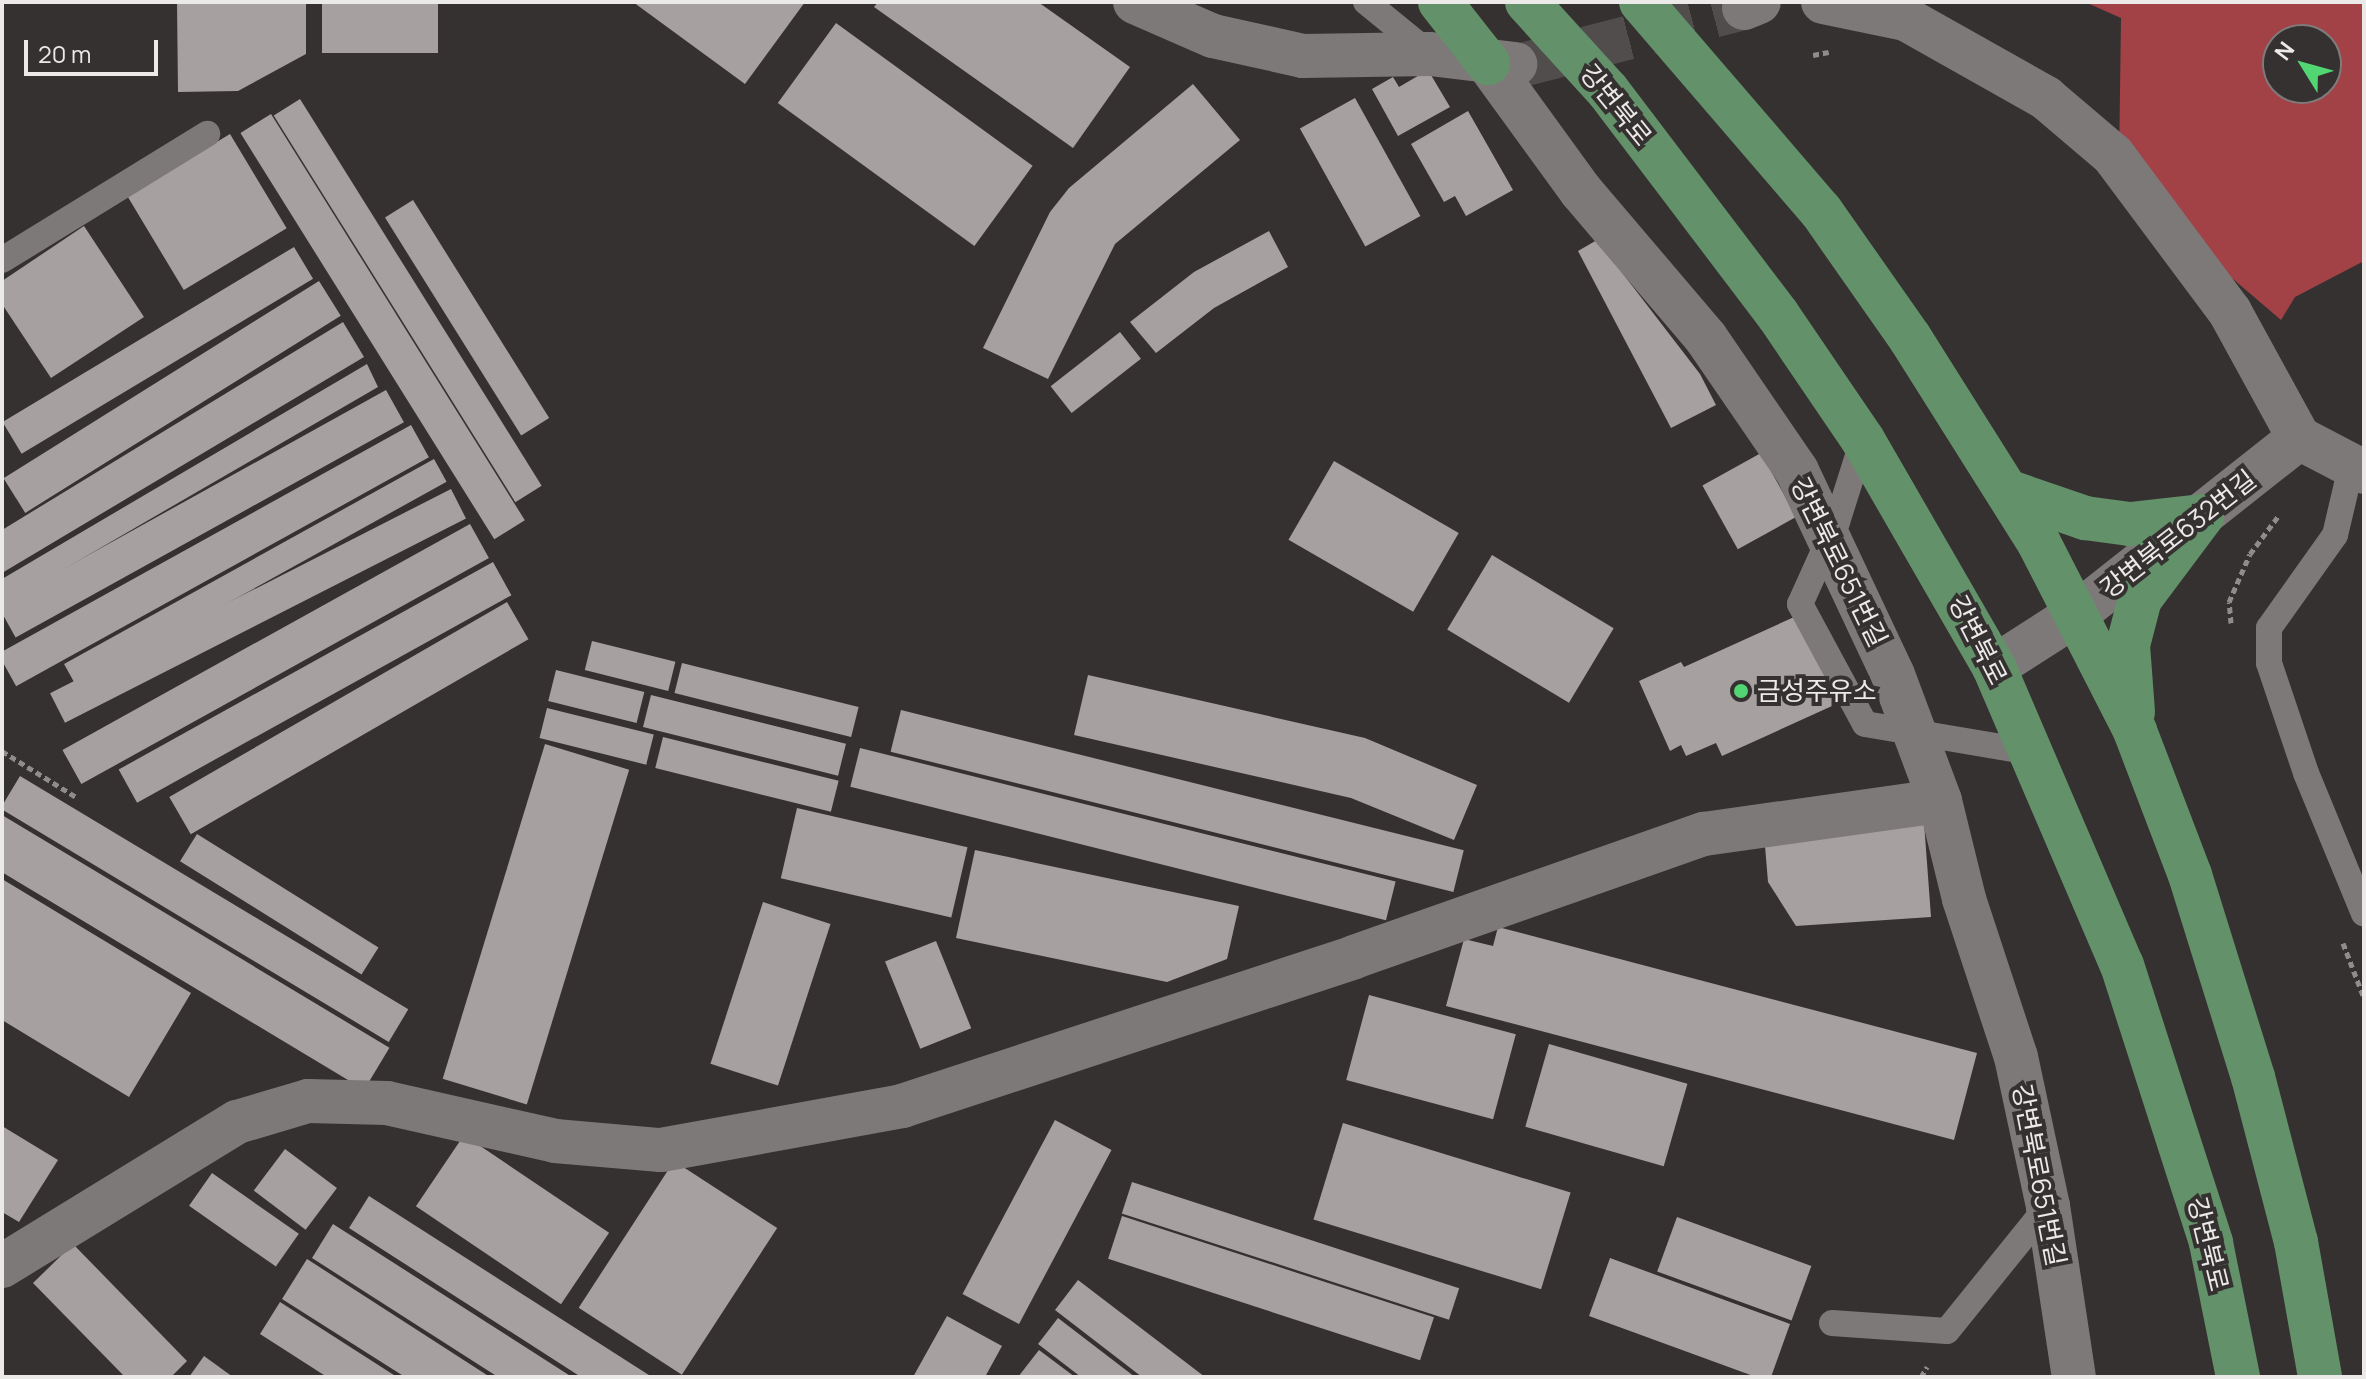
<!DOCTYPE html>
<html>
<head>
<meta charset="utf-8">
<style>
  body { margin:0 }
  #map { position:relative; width:2366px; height:1379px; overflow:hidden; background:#363131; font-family:Manrope,"Noto Sans KR",sans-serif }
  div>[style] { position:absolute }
  .forest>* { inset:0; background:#a24247 }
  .building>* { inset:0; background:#a6a0a0; transform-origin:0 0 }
  .minor-tunnel>* { height:44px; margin-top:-22px; transform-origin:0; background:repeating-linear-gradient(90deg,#514d4d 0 44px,transparent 0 66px) }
  .path>* { height:5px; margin-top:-2.5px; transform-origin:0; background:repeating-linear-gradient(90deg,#908c8c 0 6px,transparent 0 10px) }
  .service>* { height:26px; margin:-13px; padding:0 13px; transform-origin:13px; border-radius:13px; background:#7e7979 }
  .minor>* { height:44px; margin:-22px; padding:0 22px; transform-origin:22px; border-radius:22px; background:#7e7979 }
  .trunk>* { height:44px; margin:-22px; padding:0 22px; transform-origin:22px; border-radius:22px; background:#63926a }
  .dots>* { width:22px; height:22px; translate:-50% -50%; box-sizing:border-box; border:4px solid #363131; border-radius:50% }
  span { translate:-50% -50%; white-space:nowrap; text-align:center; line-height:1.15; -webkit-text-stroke:8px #363131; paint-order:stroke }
  .street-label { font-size:26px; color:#ece9e9 }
  .poi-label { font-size:26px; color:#ece9e9 }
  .left { translate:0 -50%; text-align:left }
  .frame { position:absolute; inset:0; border:4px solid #ece9e9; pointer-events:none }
  .north { position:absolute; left:2262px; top:24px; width:80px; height:80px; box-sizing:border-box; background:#363131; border:2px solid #7f7b7b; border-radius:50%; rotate:307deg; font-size:22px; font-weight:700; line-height:32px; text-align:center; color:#ece9e9 }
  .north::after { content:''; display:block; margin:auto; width:28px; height:36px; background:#51d673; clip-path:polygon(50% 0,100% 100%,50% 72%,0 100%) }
  .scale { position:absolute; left:24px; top:40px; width:134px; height:36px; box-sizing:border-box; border:4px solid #ece9e9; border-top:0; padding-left:10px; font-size:24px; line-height:28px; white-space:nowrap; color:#ece9e9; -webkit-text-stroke:6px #363131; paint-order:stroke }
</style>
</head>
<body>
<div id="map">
  <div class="forest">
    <div style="clip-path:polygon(evenodd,2085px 2px,2364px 2px,2364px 261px,2295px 297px,2281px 320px,2226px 273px,2119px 165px,2121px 18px,2085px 2px,2278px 40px,2326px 40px,2326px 88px,2278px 88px,2278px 40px)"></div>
  </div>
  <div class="building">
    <div style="clip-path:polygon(177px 2px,306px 2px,306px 54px,238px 91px,178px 92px)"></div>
    <div style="left:322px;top:2px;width:116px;height:51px"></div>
    <div style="clip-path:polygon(633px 2px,805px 2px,745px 84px)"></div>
    <div style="clip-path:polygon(878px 2px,1038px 2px,1130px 67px,1073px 148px,874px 7px)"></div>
    <div style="left:836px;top:23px;width:243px;height:99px;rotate:36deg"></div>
    <div style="clip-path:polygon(1428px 70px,1450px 107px,1398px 136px,1372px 89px,1393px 77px,1399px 87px)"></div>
    <div style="clip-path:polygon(1193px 84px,1240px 140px,1115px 244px,1048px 379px,983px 348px,1050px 212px,1069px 188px)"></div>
    <div style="left:1355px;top:98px;width:135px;height:63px;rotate:61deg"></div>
    <div style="left:300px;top:99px;width:456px;height:31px;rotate:58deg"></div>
    <div style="clip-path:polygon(1468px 111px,1513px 190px,1466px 216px,1455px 196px,1444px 202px,1411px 144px)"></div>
    <div style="left:271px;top:114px;width:479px;height:36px;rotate:58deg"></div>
    <div style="left:230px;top:134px;width:110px;height:120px;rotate:59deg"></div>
    <div style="left:413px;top:200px;width:257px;height:33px;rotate:58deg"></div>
    <div style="clip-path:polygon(84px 226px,144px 317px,51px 378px,2px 304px,2px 281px)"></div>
    <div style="clip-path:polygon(1269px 231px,1288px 267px,1214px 308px,1156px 353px,1130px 322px,1194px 272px)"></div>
    <div style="clip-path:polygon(1597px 240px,1700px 374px,1716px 405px,1671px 428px,1578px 251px)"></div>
    <div style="left:294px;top:247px;width:37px;height:340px;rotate:59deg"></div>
    <div style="left:319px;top:281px;width:41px;height:372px;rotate:58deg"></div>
    <div style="clip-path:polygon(343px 322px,364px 357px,2px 573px,2px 530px)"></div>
    <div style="left:1120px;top:332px;width:34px;height:88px;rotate:52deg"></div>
    <div style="clip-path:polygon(367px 364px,378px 387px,2px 605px,2px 579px)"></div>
    <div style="left:386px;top:390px;width:37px;height:444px;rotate:61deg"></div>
    <div style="left:411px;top:425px;width:37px;height:472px;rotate:61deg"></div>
    <div style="left:1761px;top:453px;width:73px;height:67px;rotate:61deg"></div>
    <div style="left:434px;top:459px;width:26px;height:423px;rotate:61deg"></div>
    <div style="left:1334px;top:461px;width:144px;height:91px;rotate:30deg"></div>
    <div style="left:451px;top:489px;width:33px;height:450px;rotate:63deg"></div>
    <div style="left:470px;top:524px;width:39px;height:466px;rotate:61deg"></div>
    <div style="left:1492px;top:555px;width:142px;height:87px;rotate:31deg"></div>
    <div style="left:493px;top:562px;width:38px;height:428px;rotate:61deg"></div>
    <div style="left:507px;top:602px;width:43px;height:390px;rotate:60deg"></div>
    <div style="clip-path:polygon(1803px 613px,1843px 701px,1722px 756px,1716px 743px,1686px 756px,1681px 745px,1670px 751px,1639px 681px,1681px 662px,1684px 667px)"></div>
    <div style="left:592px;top:641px;width:86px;height:30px;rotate:14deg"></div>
    <div style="left:682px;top:663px;width:182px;height:31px;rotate:14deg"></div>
    <div style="left:556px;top:670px;width:91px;height:32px;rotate:14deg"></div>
    <div style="clip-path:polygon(1088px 675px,1365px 738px,1477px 785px,1454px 840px,1351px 798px,1074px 735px)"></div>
    <div style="left:651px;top:695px;width:201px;height:33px;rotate:14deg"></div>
    <div style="left:547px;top:708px;width:110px;height:31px;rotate:14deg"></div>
    <div style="left:901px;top:710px;width:580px;height:43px;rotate:14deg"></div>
    <div style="left:663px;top:737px;width:181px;height:32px;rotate:14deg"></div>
    <div style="left:545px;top:744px;width:88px;height:350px;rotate:17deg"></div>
    <div style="left:860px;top:748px;width:552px;height:40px;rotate:14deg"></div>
    <div style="left:20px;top:776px;width:453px;height:38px;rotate:31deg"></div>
    <div style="left:797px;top:808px;width:175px;height:72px;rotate:13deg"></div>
    <div style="left:2px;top:815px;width:452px;height:49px;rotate:31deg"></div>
    <div style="clip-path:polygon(1924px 822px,1931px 917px,1796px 926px,1768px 882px,1764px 834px)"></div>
    <div style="left:197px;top:834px;width:214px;height:32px;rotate:32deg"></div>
    <div style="clip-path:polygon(975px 850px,1239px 906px,1227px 959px,1167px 982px,956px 938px)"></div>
    <div style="clip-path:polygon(2px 879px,191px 993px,129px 1097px,2px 1020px)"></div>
    <div style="left:763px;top:902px;width:71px;height:170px;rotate:18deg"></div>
    <div style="clip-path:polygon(1498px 927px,1977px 1053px,1954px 1140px,1446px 1006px,1464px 939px,1493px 946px)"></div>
    <div style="left:936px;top:941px;width:94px;height:55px;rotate:68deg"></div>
    <div style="left:1369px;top:995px;width:152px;height:88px;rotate:15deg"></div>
    <div style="left:1549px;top:1044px;width:144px;height:86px;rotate:16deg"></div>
    <div style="left:1055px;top:1120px;width:64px;height:197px;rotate:28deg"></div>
    <div style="left:1343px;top:1123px;width:238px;height:101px;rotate:17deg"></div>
    <div style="clip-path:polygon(2px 1126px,58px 1160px,19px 1222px,2px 1212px)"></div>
    <div style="left:464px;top:1135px;width:175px;height:86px;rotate:34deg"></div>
    <div style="left:285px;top:1149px;width:65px;height:52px;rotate:37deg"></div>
    <div style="left:674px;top:1161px;width:123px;height:175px;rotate:33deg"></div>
    <div style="left:212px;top:1173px;width:106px;height:40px;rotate:35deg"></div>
    <div style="left:1132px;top:1182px;width:344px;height:33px;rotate:18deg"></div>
    <div style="clip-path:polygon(369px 1196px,652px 1377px,581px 1377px,349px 1228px)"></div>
    <div style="left:1122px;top:1216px;width:328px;height:45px;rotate:18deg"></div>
    <div style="left:1677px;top:1217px;width:143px;height:58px;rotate:20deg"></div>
    <div style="clip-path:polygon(333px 1224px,572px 1377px,498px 1377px,312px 1258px)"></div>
    <div style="clip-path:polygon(73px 1244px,187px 1361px,171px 1377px,125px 1377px,33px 1283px)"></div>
    <div style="clip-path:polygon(1610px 1258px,1790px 1324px,1771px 1377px,1756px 1377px,1589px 1316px)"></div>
    <div style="clip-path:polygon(307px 1259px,490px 1377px,405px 1377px,282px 1299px)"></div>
    <div style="clip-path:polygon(1078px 1280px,1205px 1377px,1142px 1377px,1055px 1310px)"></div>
    <div style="clip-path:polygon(280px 1302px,397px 1377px,327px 1377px,260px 1334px)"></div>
    <div style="clip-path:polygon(947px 1316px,1002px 1346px,985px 1377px,913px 1377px)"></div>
    <div style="clip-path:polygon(1058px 1318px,1135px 1377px,1081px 1377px,1038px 1344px)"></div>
    <div style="clip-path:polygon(1039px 1350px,1075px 1377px,1018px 1377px)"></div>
    <div style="clip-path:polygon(204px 1356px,233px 1377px,189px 1377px)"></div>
  </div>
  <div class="minor-tunnel">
    <div style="left:1522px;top:65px;width:229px;rotate:-14.4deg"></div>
  </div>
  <div class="path">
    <div style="left:1813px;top:55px;width:16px;rotate:-11deg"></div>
    <div style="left:2231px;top:623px;width:21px;rotate:-95deg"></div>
    <div style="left:2229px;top:602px;width:52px;rotate:-66.4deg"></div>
    <div style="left:2250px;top:554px;width:49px;rotate:-53.4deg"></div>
    <div style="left:2px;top:751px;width:87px;rotate:31.9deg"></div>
    <div style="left:2343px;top:943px;width:59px;rotate:69.1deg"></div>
    <div style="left:1921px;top:1377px;width:12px;rotate:-59deg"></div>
  </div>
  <div class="service">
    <div style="left:1366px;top:2px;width:82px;rotate:39.1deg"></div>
    <div style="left:2px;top:260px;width:241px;rotate:-31.6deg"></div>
    <div style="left:1863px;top:440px;width:86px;rotate:107.6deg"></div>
    <div style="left:1837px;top:522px;width:90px;rotate:114.3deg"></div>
    <div style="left:1800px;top:604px;width:136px;rotate:61.6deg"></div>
    <div style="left:1865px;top:724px;width:167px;rotate:9.6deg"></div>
    <div style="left:2351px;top:467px;width:70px;rotate:103.2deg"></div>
    <div style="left:2335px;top:535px;width:114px;rotate:125.4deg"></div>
    <div style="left:2269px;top:628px;width:35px;rotate:90deg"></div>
    <div style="left:2269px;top:663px;width:116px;rotate:71.4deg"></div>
    <div style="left:2306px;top:773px;width:152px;rotate:67.6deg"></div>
    <div style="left:1832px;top:1323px;width:115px;rotate:4deg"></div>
    <div style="left:1947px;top:1331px;width:161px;rotate:-51.1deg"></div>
  </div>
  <div class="minor">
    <div style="left:1135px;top:2px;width:85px;rotate:23.6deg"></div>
    <div style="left:1213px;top:36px;width:92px;rotate:12.5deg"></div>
    <div style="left:1303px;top:56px;width:127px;rotate:-0.9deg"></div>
    <div style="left:1430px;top:54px;width:86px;rotate:6.7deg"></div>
    <div style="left:1823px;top:2px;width:85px;rotate:11.6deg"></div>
    <div style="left:1906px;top:19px;width:161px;rotate:29.4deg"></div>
    <div style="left:2046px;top:98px;width:88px;rotate:40.4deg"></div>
    <div style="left:2113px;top:155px;width:196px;rotate:53.3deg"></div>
    <div style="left:2230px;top:312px;width:144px;rotate:61.3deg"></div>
    <div style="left:1744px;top:8px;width:16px;rotate:-22deg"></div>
    <div style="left:1488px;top:63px;width:158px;rotate:54deg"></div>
    <div style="left:1581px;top:191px;width:193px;rotate:49.6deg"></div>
    <div style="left:1706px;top:338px;width:161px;rotate:55.6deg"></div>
    <div style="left:1797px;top:471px;width:225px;rotate:64.8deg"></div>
    <div style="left:1893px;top:675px;width:134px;rotate:69.5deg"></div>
    <div style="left:1940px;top:801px;width:101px;rotate:76.2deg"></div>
    <div style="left:1964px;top:899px;width:166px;rotate:71.8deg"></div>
    <div style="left:2016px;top:1057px;width:152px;rotate:77.9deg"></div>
    <div style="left:2048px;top:1206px;width:173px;rotate:81.4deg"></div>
    <div style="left:2299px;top:438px;width:73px;rotate:27.6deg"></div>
    <div style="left:1994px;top:667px;width:96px;rotate:-32.7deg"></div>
    <div style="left:2075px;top:615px;width:285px;rotate:-38.3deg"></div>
    <div style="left:2px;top:1266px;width:276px;rotate:-31.5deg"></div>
    <div style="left:237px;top:1122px;width:74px;rotate:-16.5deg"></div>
    <div style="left:308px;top:1101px;width:79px;rotate:1.5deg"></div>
    <div style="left:387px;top:1103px;width:172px;rotate:12.7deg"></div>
    <div style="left:555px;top:1141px;width:106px;rotate:4.9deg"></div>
    <div style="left:661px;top:1150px;width:245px;rotate:-10.3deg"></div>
    <div style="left:902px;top:1106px;width:476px;rotate:-18.2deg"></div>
    <div style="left:1354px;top:957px;width:371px;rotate:-19.4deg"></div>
    <div style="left:1704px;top:834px;width:238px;rotate:-8deg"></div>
  </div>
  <div class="trunk">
    <div style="left:1440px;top:2px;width:78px;rotate:51.8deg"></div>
    <div style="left:1527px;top:2px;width:120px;rotate:47.7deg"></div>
    <div style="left:1608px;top:91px;width:281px;rotate:52.8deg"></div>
    <div style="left:1778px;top:315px;width:151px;rotate:55.8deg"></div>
    <div style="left:1863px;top:440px;width:262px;rotate:60deg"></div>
    <div style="left:1994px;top:667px;width:324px;rotate:66.8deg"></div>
    <div style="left:2122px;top:965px;width:292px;rotate:72.2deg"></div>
    <div style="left:2211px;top:1243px;width:137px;rotate:78.6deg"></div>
    <div style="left:1641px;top:2px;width:276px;rotate:49.3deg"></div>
    <div style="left:1821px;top:211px;width:155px;rotate:55deg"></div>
    <div style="left:1910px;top:338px;width:242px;rotate:57.8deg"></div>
    <div style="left:2039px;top:543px;width:211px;rotate:62.9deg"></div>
    <div style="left:2135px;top:731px;width:154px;rotate:69.1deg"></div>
    <div style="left:2190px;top:875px;width:212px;rotate:72.7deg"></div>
    <div style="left:2253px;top:1077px;width:171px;rotate:75.4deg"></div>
    <div style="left:2296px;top:1242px;width:137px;rotate:79.9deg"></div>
    <div style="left:2007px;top:491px;width:83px;rotate:19.1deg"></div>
    <div style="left:2085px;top:518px;width:45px;rotate:7.6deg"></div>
    <div style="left:2130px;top:524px;width:72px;rotate:-6.3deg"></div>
    <div style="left:2133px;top:712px;width:67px;rotate:-94.3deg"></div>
    <div style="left:2128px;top:645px;width:48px;rotate:-75.4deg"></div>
    <div style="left:2140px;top:599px;width:104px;rotate:-53.2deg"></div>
  </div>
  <div class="dots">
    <div style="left:1741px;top:691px;background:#51d673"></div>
  </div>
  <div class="street-label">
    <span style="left:1616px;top:105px;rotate:51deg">강변북로</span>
    <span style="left:2178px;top:534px;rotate:-38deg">강변북로632번길</span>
    <span style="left:1839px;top:562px;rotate:64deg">강변북로651번길</span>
    <span style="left:1978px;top:640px;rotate:63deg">강변북로</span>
    <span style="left:2039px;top:1175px;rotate:79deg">강변북로651번길</span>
    <span style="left:2208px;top:1244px;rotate:76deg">강변북로</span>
  </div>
  <div class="poi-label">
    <span class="left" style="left:1757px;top:691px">금성주유소</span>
  </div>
  <div class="frame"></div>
  <div class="north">N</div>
  <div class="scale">20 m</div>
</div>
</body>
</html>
